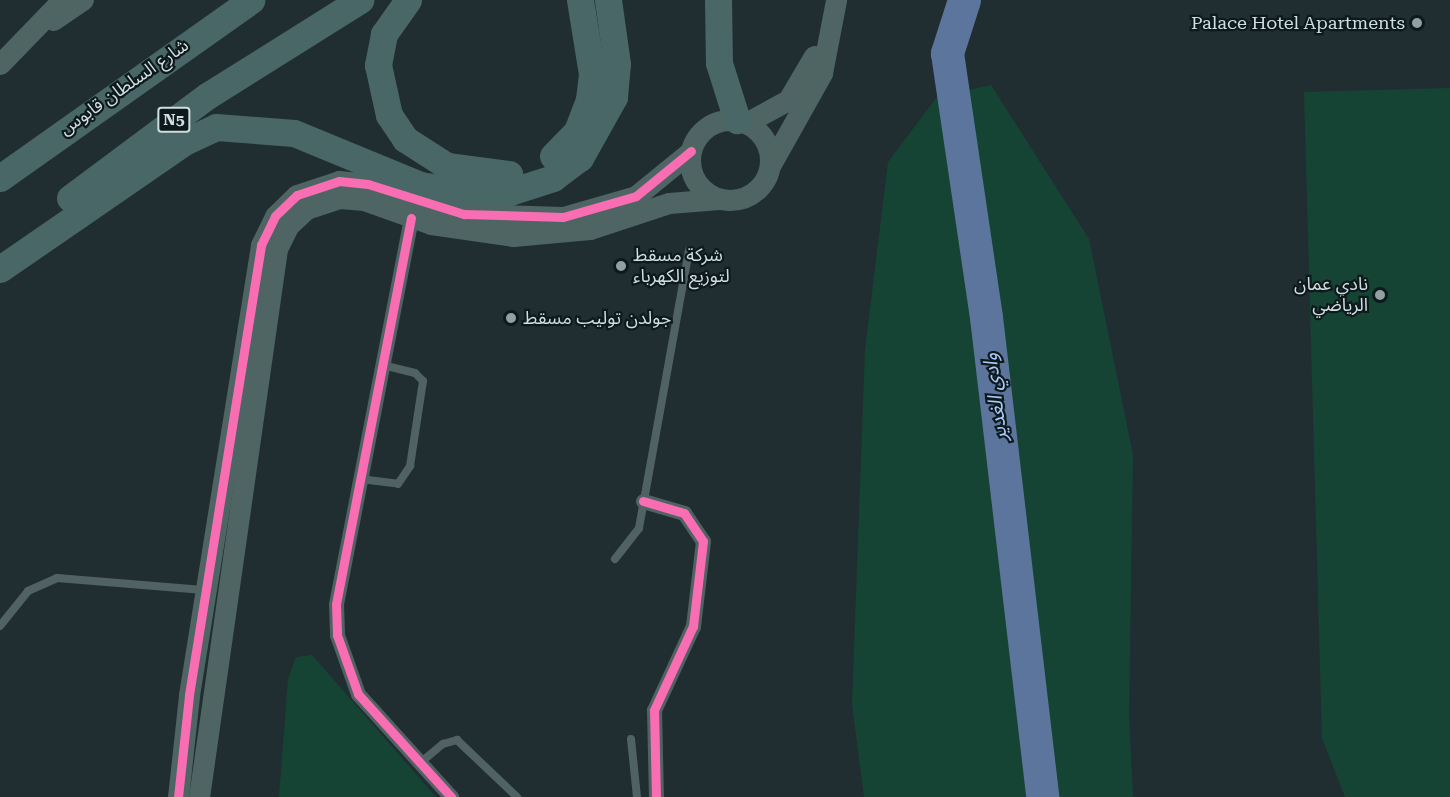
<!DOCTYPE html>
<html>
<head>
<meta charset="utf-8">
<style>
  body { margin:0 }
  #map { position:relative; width:1450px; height:797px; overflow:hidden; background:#202e32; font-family:"Roboto Serif","Noto Sans Arabic",serif }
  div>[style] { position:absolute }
  .green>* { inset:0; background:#164434 }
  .river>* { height:33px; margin:-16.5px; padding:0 16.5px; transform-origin:16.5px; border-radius:16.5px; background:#5c759c }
  .lane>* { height:8px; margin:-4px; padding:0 4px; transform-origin:4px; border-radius:4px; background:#516262 }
  .street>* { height:15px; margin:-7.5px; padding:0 7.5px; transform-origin:7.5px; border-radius:7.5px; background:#516262 }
  .secondary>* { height:21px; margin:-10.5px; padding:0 10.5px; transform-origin:10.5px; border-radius:10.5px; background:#4e6564 }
  .secondary>.ring { margin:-10.5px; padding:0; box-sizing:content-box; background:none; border:21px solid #4e6564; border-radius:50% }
  .highway>* { height:27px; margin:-13.5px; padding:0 13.5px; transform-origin:13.5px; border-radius:13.5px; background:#496766 }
  .cycleway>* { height:9px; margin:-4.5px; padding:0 4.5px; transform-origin:4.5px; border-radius:4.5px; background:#f96db3 }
  .dots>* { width:16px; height:16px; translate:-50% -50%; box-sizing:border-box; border:3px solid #0e191b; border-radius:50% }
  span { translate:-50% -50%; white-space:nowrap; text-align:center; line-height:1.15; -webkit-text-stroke:4.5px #0e191b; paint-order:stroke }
  .shield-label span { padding:2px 4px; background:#0e191b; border:2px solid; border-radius:4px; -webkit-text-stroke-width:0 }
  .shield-label { font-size:16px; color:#cfdee1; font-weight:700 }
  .poi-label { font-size:18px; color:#cfdee1 }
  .right { translate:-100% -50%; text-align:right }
  .left { translate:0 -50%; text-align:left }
  .street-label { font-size:18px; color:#cfdee1 }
  .water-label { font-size:20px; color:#a8c8fc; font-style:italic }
</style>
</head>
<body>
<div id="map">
  <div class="green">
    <div style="clip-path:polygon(991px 85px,1089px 239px,1133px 455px,1129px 715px,1133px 797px,864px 797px,852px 704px,865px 350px,888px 162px,937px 97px)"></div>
    <div style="clip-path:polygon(1450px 88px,1450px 797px,1345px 797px,1322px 738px,1304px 92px)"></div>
    <div style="clip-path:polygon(312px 655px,436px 797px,279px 797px,288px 679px,296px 657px)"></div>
  </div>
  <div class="river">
    <div style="left:964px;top:0;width:56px;rotate:107.8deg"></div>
    <div style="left:947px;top:53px;width:267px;rotate:81.6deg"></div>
    <div style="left:986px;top:317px;width:483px;rotate:83.3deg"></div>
  </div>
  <div class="lane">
    <div style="left:360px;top:479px;width:38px;rotate:7deg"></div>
    <div style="left:398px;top:484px;width:22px;rotate:-56deg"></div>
    <div style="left:410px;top:466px;width:86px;rotate:-81.3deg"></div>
    <div style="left:423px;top:381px;width:11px;rotate:-135deg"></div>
    <div style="left:415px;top:373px;width:33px;rotate:-166deg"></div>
    <div style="left:615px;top:559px;width:39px;rotate:-52deg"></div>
    <div style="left:639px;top:528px;width:282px;rotate:-79.8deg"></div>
    <div style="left:0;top:626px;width:45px;rotate:-51.3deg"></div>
    <div style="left:28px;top:591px;width:32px;rotate:-24deg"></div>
    <div style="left:57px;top:578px;width:147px;rotate:4.7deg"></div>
    <div style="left:631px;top:739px;width:58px;rotate:84.1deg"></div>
    <div style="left:420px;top:763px;width:30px;rotate:-40deg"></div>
    <div style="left:443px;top:744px;width:15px;rotate:-16deg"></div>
    <div style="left:457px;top:740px;width:83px;rotate:43.5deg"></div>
  </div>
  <div class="street">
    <div style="left:411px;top:218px;width:393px;rotate:101deg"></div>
    <div style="left:336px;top:604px;width:31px;rotate:88deg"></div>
    <div style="left:337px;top:635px;width:63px;rotate:70.4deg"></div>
    <div style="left:358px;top:694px;width:139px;rotate:47.9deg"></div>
    <div style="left:643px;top:501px;width:43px;rotate:16.3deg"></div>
    <div style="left:684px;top:513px;width:34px;rotate:56deg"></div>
    <div style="left:703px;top:541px;width:86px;rotate:96.7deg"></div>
    <div style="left:693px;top:626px;width:93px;rotate:114.9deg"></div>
    <div style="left:654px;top:710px;width:87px;rotate:88.7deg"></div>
  </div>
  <div class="secondary">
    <div style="left:53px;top:20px;width:36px;rotate:-34deg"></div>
    <div style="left:0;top:64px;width:89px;rotate:-45.9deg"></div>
    <div class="ring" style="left:690px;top:120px;width:59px;height:59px"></div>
    <div style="left:746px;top:123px;width:48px;rotate:-28.7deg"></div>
    <div style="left:788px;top:100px;width:51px;rotate:-59.4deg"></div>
    <div style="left:771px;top:164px;width:104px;rotate:-60.7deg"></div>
    <div style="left:822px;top:73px;width:74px;rotate:-79.1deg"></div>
    <div style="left:178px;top:797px;width:103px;rotate:-83.8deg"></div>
    <div style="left:189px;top:695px;width:456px;rotate:-80.9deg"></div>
    <div style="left:261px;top:245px;width:32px;rotate:-64deg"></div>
    <div style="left:275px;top:216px;width:30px;rotate:-44deg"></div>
    <div style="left:297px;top:195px;width:44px;rotate:-18.4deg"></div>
    <div style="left:339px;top:181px;width:29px;rotate:6deg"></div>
    <div style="left:368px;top:184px;width:101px;rotate:17.4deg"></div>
    <div style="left:464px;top:214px;width:99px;rotate:1.7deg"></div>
    <div style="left:563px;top:217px;width:76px;rotate:-16deg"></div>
    <div style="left:636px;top:196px;width:71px;rotate:-39.3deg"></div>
    <div style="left:199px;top:797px;width:554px;rotate:-81.9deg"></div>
    <div style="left:277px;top:249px;width:25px;rotate:-64deg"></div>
    <div style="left:288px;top:226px;width:25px;rotate:-43deg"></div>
    <div style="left:306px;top:209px;width:36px;rotate:-18deg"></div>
    <div style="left:340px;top:198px;width:24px;rotate:5deg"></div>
    <div style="left:364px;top:200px;width:71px;rotate:19.7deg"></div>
    <div style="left:431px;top:224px;width:83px;rotate:8.3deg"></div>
    <div style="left:513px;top:236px;width:77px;rotate:-5.2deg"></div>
    <div style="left:590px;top:229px;width:83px;rotate:-18.2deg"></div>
    <div style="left:669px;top:203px;width:50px;rotate:-4.6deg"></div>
  </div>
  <div class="highway">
    <div style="left:408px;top:0;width:42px;rotate:125.2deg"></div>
    <div style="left:384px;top:34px;width:32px;rotate:101deg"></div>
    <div style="left:378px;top:65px;width:51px;rotate:77.6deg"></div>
    <div style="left:389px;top:115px;width:29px;rotate:56deg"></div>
    <div style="left:405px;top:139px;width:50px;rotate:32.7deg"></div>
    <div style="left:447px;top:166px;width:63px;rotate:7.4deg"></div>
    <div style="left:718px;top:0;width:63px;rotate:89.1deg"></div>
    <div style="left:719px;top:63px;width:60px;rotate:72.5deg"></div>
    <div style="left:553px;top:156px;width:35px;rotate:-46deg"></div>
    <div style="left:577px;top:131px;width:34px;rotate:-69deg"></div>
    <div style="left:589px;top:99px;width:25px;rotate:-83deg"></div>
    <div style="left:592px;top:74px;width:75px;rotate:-99.2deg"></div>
    <div style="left:0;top:178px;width:308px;rotate:-35.3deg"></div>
    <div style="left:70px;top:198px;width:171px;rotate:-36.7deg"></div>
    <div style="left:207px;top:96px;width:181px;rotate:-32.1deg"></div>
    <div style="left:0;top:269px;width:224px;rotate:-34.6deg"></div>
    <div style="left:184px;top:142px;width:35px;rotate:-25deg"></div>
    <div style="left:216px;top:127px;width:78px;rotate:4.4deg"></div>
    <div style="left:294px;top:133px;width:136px;rotate:22.4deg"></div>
    <div style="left:420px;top:185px;width:49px;rotate:8.3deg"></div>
    <div style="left:468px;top:192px;width:42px"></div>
    <div style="left:510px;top:192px;width:45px;rotate:-18deg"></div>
    <div style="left:553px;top:178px;width:34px;rotate:-37deg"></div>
    <div style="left:580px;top:158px;width:70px;rotate:-60.9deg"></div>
    <div style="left:614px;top:97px;width:33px;rotate:-85deg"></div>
    <div style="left:617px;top:64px;width:65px;rotate:-98deg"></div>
  </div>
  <div class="cycleway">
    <div style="left:411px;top:218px;width:393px;rotate:101deg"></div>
    <div style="left:336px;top:604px;width:31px;rotate:88deg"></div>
    <div style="left:337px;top:635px;width:63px;rotate:70.4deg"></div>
    <div style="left:358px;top:694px;width:139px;rotate:47.9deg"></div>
    <div style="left:643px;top:501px;width:43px;rotate:16.3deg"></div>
    <div style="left:684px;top:513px;width:34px;rotate:56deg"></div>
    <div style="left:703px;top:541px;width:86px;rotate:96.7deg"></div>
    <div style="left:693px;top:626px;width:93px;rotate:114.9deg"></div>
    <div style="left:654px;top:710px;width:87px;rotate:88.7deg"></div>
    <div style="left:178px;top:797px;width:103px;rotate:-83.8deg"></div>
    <div style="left:189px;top:695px;width:456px;rotate:-80.9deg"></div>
    <div style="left:261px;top:245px;width:32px;rotate:-64deg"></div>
    <div style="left:275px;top:216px;width:30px;rotate:-44deg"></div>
    <div style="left:297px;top:195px;width:44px;rotate:-18.4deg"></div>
    <div style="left:339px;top:181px;width:29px;rotate:6deg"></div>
    <div style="left:368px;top:184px;width:101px;rotate:17.4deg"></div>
    <div style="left:464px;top:214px;width:99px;rotate:1.7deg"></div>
    <div style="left:563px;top:217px;width:76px;rotate:-16deg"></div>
    <div style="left:636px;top:196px;width:71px;rotate:-39.3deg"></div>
  </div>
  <div class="dots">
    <div style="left:1417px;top:23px;background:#92a0a4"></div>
    <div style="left:621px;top:266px;background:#92a0a4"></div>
    <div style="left:1380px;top:295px;background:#92a0a4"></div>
    <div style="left:511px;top:318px;background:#92a0a4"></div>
  </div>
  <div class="shield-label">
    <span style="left:174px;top:120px">N5</span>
  </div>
  <div class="poi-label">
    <span class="right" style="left:1405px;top:23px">Palace Hotel Apartments</span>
    <span class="left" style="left:633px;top:266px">شركة مسقط<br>لتوزيع الكهرباء</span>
    <span class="right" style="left:1368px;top:295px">نادي عمان<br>الرياضي</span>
    <span class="left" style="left:523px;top:318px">جولدن توليب مسقط</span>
  </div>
  <div class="street-label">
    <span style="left:124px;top:87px;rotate:-35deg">شارع السلطان قابوس</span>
  </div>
  <div class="water-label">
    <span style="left:995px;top:397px;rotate:-97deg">وادي الغدير</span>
  </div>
</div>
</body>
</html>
